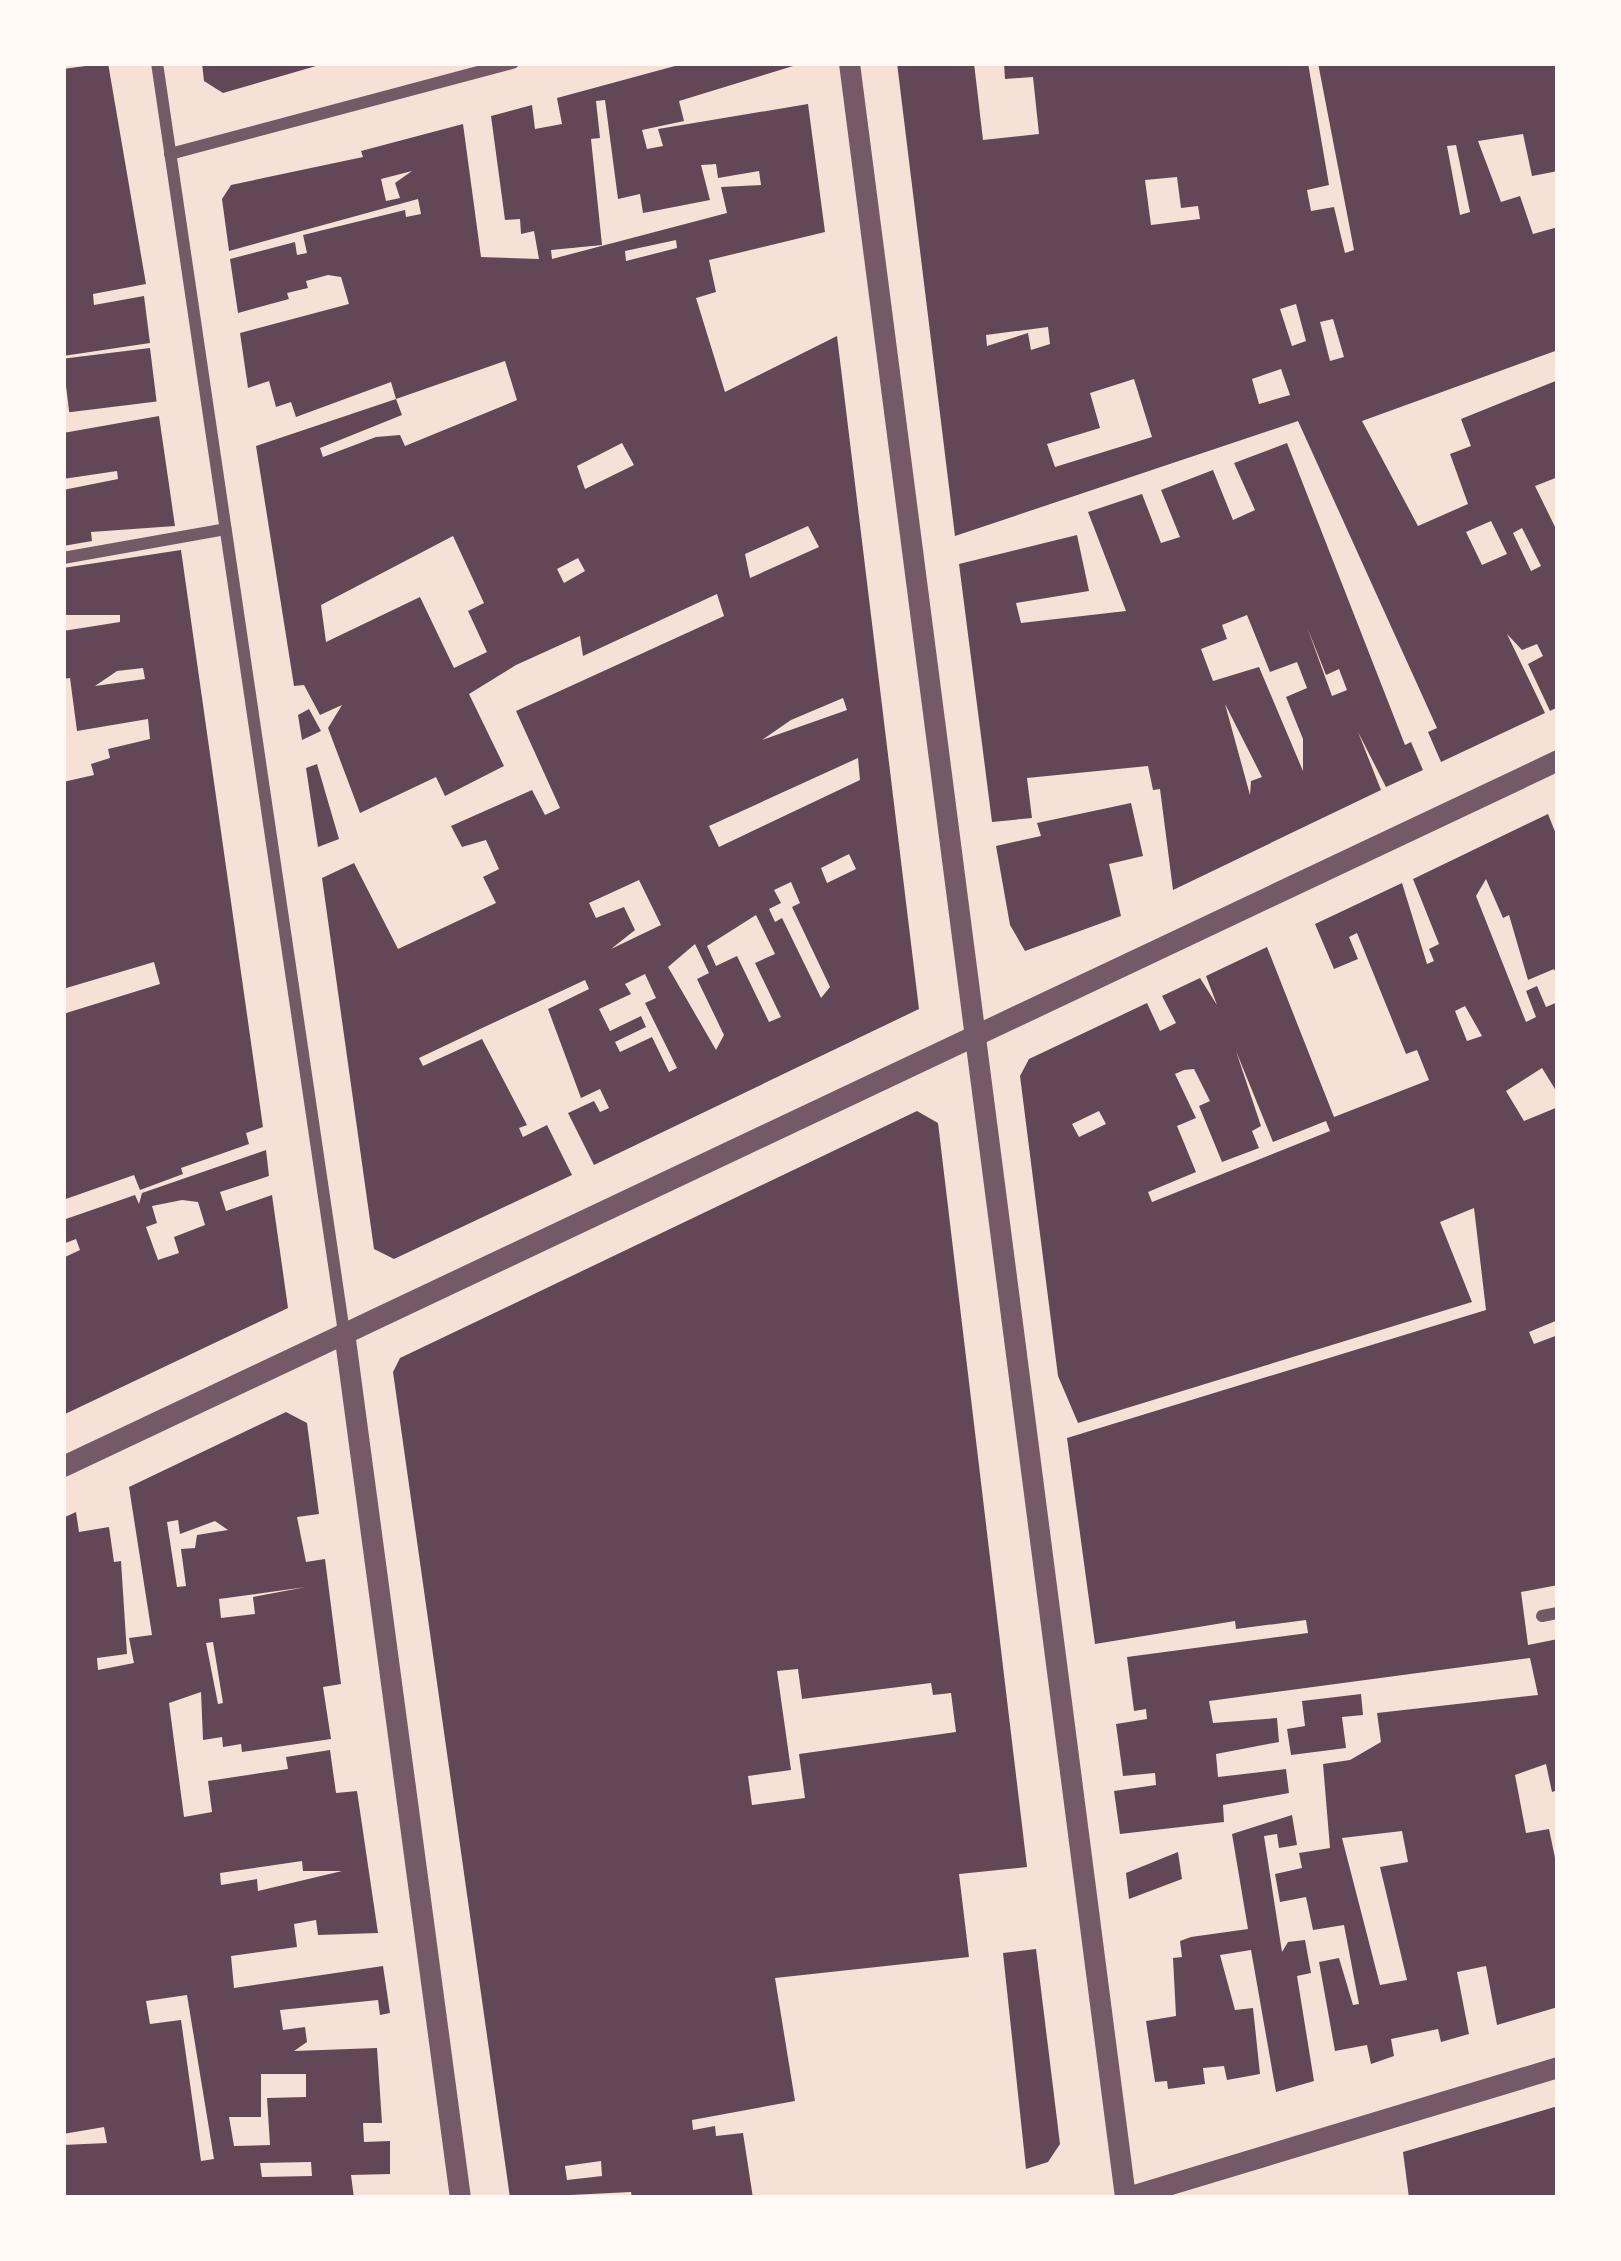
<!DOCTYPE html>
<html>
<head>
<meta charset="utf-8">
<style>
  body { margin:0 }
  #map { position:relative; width:1621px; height:2261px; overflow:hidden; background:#f7e1d7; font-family:"Archivo Narrow",sans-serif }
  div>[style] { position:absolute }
  .building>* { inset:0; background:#644757; transform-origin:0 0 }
  .minor>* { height:12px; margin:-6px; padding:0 6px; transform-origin:6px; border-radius:6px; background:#755966 }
  .tertiary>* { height:21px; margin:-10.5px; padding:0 10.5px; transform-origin:10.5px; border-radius:10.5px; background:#755966 }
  span { translate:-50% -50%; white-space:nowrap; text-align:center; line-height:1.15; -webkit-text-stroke:12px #fffaf5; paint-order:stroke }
  .frame { position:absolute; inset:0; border:66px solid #fffaf5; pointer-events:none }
</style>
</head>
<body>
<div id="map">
  <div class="building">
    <div style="clip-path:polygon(108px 63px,146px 284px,93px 294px,94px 305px,144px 296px,150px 343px,63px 356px,63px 69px)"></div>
    <div style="clip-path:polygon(202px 63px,323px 63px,323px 64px,223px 93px,204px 81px)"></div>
    <div style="clip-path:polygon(evenodd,686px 63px,803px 63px,679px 101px,684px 121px,642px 130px,647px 149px,663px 146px,658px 129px,808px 104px,825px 232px,709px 260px,716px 292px,696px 298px,725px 392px,837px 336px,919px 1009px,594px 1165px,568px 1113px,594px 1101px,600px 1112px,609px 1108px,600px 1089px,581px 1098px,548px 1009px,589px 989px,585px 980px,478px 1030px,419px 1058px,423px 1066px,482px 1039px,527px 1125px,519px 1128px,523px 1137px,547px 1125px,572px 1175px,394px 1259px,374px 1249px,322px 878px,354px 863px,398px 949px,496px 903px,483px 877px,499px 869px,486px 840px,462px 847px,451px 826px,532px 790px,545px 815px,560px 808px,516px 711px,724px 616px,717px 594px,583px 656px,580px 636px,516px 665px,469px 694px,504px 766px,445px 796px,436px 777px,360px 813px,328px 728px,342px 705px,320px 715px,304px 685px,294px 686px,256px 446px,396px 399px,391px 382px,296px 417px,291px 402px,276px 407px,269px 381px,248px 388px,240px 333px,349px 304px,341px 277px,328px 275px,306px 281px,308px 288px,287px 293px,289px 299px,238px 313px,230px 259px,295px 242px,297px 255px,307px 253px,303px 235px,405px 210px,406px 217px,421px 214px,418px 199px,229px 251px,222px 199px,231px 185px,363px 157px,361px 151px,463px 124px,481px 257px,539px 259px,534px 231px,521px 234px,520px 219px,505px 220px,491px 116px,532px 105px,535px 129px,562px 124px,557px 98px,686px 63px,605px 100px,618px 199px,640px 194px,643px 213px,710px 200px,701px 165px,716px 164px,718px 178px,759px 171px,761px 185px,721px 187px,727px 213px,552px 259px,551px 250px,602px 245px,591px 139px,600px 138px,596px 101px,605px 100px,686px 63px,412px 171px,395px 183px,400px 198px,386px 201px,381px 179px,412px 171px,686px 63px,676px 240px,677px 248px,626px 261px,625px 251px,676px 240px,686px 63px,505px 361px,517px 400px,405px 446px,400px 435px,376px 437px,323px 457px,320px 448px,402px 415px,396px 399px,505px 361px,686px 63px,622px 443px,634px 465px,585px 489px,577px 466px,622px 443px,686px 63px,808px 526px,819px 547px,750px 578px,745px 554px,808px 526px,686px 63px,453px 536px,484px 603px,468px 611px,487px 652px,454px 668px,420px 597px,326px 642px,321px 605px,453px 536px,686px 63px,578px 558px,585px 571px,564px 583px,557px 569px,578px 558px,686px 63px,843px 698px,847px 710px,762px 740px,791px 720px,843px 698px,686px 63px,858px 758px,860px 780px,719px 847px,709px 826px,858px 758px,686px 63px,849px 854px,856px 869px,827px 883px,821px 868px,849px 854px,686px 63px,639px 880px,661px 925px,611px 949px,635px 930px,624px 907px,596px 918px,589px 903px,639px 880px,686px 63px,791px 882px,800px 903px,792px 907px,830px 987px,821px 998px,782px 918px,775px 922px,769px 909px,781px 903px,774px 890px,791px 882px,686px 63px,756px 915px,775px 954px,755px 963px,781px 1017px,769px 1022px,737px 956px,716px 966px,707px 946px,756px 915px,686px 63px,695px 944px,709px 973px,697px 979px,724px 1035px,716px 1050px,668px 967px,695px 944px,686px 63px,645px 974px,656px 998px,645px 1003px,677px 1068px,669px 1072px,652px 1037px,620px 1052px,615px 1042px,646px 1027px,641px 1016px,610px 1031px,599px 1009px,631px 994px,625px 984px,645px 974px)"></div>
    <div style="clip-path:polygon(evenodd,897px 63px,974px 63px,983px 140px,1039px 134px,1033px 77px,1005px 79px,1004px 63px,1308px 63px,1329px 185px,1307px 190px,1311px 211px,1334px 207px,1345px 253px,1354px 250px,1318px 63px,1558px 63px,1558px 171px,1532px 176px,1523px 134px,1478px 141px,1501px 202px,1520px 196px,1533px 234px,1558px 227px,1558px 350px,1362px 421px,1418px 526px,1468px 504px,1450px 454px,1471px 446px,1461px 419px,1558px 380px,1558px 477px,1535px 486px,1558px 533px,1558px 707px,1550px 711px,1528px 664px,1543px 656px,1537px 644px,1522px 650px,1507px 634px,1545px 713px,1441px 762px,1428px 732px,1437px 728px,1298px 421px,955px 536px,897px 63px,1456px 145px,1470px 212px,1460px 215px,1447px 146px,1456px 145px,897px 63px,1177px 177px,1181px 208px,1198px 206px,1200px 219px,1151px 225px,1145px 180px,1177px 177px,897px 63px,1296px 304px,1306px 341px,1292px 346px,1280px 309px,1296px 304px,897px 63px,1333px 319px,1344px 357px,1330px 361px,1320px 322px,1333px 319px,897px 63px,1048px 327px,1050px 344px,1031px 350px,1028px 333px,987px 346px,986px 335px,1048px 327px,897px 63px,1281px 369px,1290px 395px,1259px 404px,1252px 379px,1281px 369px,897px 63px,1134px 379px,1152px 437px,1055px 467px,1047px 444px,1100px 428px,1090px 393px,1134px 379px,897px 63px,1491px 521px,1507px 554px,1482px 565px,1466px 532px,1491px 521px,897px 63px,1522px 528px,1541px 566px,1531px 571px,1513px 533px,1522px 528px)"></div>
    <div style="left:150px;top:348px;width:54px;height:88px;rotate:83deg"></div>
    <div style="clip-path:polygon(159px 416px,175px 526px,91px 532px,92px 541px,63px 546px,63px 490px,118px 479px,117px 471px,63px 479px,63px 433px)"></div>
    <div style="clip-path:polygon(evenodd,1287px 443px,1405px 745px,1411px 742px,1423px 770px,1386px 787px,1358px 732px,1381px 790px,1173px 890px,1160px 789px,1153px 790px,1148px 766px,1027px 778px,1032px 818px,992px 822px,959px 564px,1077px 535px,1089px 591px,1016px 603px,1021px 623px,1126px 611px,1088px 512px,1142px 494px,1161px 543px,1180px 537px,1161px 490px,1213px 470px,1233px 520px,1255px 510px,1234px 463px,1287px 443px,1247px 615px,1270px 672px,1297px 662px,1307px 688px,1286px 697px,1303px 739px,1303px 771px,1259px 667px,1213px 681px,1201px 649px,1227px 639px,1222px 625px,1247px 615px,1287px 443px,1307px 627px,1326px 675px,1339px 669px,1347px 690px,1332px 696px,1307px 627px,1287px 443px,1225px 704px,1262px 777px,1251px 781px,1250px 795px,1225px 704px)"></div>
    <div style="clip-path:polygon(evenodd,181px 550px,263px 1127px,246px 1133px,249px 1144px,181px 1168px,183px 1174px,140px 1190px,134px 1175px,63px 1200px,63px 1014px,160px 984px,154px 962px,63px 989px,63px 782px,94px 775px,91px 764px,110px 758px,108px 749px,150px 739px,148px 719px,77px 731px,70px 678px,63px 679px,63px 631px,120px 622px,120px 615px,63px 615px,63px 568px,181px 550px,143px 668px,145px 679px,95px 686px,117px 671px,143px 668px)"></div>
    <div style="clip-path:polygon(309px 709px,321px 731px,302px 740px,298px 715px)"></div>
    <div style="clip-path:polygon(317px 764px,339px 839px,318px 847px,306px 768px)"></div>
    <div style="clip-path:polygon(1131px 803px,1143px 856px,1109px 864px,1121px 916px,1025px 951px,1010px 925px,996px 846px,1041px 836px,1037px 823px)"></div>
    <div style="clip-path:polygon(evenodd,1548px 814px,1558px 839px,1558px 979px,1554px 969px,1528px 980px,1509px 915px,1503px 918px,1486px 879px,1476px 896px,1526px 1022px,1536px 1017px,1526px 991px,1537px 986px,1546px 1007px,1558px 1002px,1558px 1094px,1542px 1068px,1506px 1091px,1524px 1121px,1558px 1107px,1558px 1320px,1529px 1332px,1534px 1344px,1558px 1335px,1558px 1585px,1521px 1592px,1528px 1645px,1558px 1639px,1558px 1790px,1552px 1792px,1546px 1764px,1515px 1775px,1526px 1833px,1549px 1829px,1558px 1872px,1558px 2007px,1497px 2025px,1486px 1966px,1457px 1972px,1469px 2034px,1441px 2042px,1438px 2029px,1391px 2039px,1394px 2056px,1371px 2064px,1367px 2045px,1335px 2051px,1319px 1962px,1339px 1958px,1353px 2005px,1359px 2004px,1344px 1925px,1313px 1930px,1306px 1897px,1280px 1902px,1275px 1874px,1302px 1868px,1299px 1853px,1330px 1848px,1323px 1764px,1350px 1760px,1381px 1742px,1377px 1713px,1538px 1695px,1530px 1658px,1209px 1701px,1213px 1723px,1277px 1718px,1279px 1742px,1216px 1754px,1218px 1777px,1286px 1769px,1289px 1793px,1223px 1805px,1224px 1822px,1120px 1834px,1114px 1791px,1156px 1785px,1155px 1773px,1123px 1776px,1116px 1724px,1147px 1719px,1146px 1709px,1134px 1711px,1127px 1657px,1308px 1633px,1306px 1620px,1236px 1629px,1235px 1621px,1095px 1644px,1067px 1438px,1486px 1310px,1474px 1208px,1440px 1222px,1472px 1302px,1078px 1423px,1058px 1376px,1020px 1076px,1029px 1059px,1147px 1003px,1160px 1031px,1176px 1023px,1162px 996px,1200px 978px,1217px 1005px,1206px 976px,1267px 947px,1334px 1117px,1429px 1080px,1417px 1050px,1406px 1054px,1357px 933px,1349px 937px,1358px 959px,1334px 969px,1315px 924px,1402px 883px,1427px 964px,1434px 961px,1429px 949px,1439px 944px,1413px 879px,1548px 814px,1465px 1006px,1482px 1036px,1467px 1041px,1455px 1011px,1465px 1006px,1548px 814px,1236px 1051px,1273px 1142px,1326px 1121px,1330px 1131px,1152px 1202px,1148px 1192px,1196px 1172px,1177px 1126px,1196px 1118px,1175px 1074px,1184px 1070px,1194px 1069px,1210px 1101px,1199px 1106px,1222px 1162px,1259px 1148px,1252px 1131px,1261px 1126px,1236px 1051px,1548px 814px,1099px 1111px,1106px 1124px,1079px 1137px,1072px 1124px,1099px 1111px,1548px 814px,1402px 1831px,1408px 1862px,1380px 1867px,1407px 1980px,1380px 1985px,1342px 1838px,1402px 1831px)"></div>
    <div style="clip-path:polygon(evenodd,917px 1111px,938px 1123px,1027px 1867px,959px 1874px,969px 1957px,775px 1978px,795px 2101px,692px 2120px,693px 2130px,715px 2126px,716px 2136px,743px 2133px,753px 2198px,632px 2198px,631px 2192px,510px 2198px,393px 1372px,400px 1358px,917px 1111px,798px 1669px,802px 1699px,931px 1683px,933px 1695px,951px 1693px,956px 1732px,799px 1754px,805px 1798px,752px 1805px,748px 1776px,791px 1770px,777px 1671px,798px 1669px,917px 1111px,601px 2161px,602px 2176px,567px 2180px,565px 2166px,601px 2161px)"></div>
    <div style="clip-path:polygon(evenodd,266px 1150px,269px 1176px,220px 1192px,226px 1211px,272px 1195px,288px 1308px,63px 1415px,63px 1258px,80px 1250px,76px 1239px,63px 1244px,63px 1220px,135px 1195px,139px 1204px,142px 1193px,266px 1150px,182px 1200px,198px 1202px,205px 1225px,174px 1237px,179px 1253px,158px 1260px,146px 1227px,157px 1223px,152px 1206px,182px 1200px)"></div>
    <div style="clip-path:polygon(evenodd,286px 1412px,307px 1423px,319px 1514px,297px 1517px,306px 1562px,325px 1559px,341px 1684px,323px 1687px,331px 1739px,242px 1752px,241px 1744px,223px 1747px,222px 1737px,203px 1740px,201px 1692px,169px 1703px,184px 1817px,212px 1812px,208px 1781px,288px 1769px,286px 1757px,330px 1750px,336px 1793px,357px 1791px,378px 1933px,318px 1935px,316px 1920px,294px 1924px,297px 1947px,231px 1956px,234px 1988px,383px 1966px,390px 2013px,380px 2015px,378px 2000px,280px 2010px,283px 2030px,305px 2027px,307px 2042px,294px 2051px,377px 2048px,382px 2123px,363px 2123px,364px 2142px,390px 2141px,390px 2174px,351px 2175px,354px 2198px,63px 2198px,63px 2145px,107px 2143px,104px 2127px,63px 2134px,63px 1518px,76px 1512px,79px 1532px,109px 1527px,114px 1562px,121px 1561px,127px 1654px,97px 1658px,98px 1670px,134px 1663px,129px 1638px,152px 1635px,129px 1487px,286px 1412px,178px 1520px,180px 1534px,215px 1521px,228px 1530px,197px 1535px,195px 1548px,181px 1549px,186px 1586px,177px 1587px,167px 1522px,178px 1520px,286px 1412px,306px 1587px,253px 1597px,255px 1614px,221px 1618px,219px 1599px,306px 1587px,286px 1412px,213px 1642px,223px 1703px,218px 1704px,206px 1643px,213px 1642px,286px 1412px,302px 1861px,303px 1871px,342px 1871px,258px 1891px,257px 1879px,221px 1885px,220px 1873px,302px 1861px,286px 1412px,187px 1995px,214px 2159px,201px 2161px,181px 2020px,150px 2024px,146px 2001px,187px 1995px,286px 1412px,261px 2074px,306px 2074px,306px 2097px,267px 2098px,270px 2145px,234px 2146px,229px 2117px,261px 2117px,261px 2074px,286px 1412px,311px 2162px,312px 2176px,262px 2177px,260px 2163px,311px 2162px)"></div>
    <div style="clip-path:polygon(1361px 1694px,1363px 1715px,1342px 1717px,1346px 1748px,1291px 1755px,1287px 1729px,1305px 1726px,1302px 1701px)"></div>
    <div style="clip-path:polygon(1292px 1815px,1297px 1845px,1279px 1848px,1277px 1834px,1264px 1836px,1282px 1952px,1288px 1942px,1305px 1940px,1311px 1973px,1297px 1976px,1314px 2081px,1276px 2092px,1251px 1950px,1220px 1955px,1235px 2010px,1253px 2008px,1260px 2074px,1227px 2080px,1224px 2066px,1203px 2068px,1205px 2084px,1168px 2089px,1167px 2081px,1155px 2082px,1146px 2021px,1176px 2016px,1173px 1958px,1182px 1957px,1180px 1941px,1191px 1937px,1248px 1929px,1232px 1834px)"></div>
    <div style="clip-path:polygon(1178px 1852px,1182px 1879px,1129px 1899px,1126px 1873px)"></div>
    <div style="clip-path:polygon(1036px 1949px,1060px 2144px,1048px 2162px,1026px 2169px,1003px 1953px)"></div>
    <div style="clip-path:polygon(1558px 2106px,1558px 2198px,1409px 2198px,1403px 2152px)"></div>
  </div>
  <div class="minor">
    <div style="left:157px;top:63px;width:1283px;rotate:81.62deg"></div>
    <div style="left:170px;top:154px;width:355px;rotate:-14.9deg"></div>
    <div style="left:63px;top:558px;width:165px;rotate:-10.1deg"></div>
    <div style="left:1542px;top:1616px;width:16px;rotate:-11deg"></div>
  </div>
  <div class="tertiary">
    <div style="left:849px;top:63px;width:2153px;rotate:82.63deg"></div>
    <div style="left:344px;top:1332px;width:874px;rotate:82.37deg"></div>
    <div style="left:63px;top:1466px;width:1653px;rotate:-25.28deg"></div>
    <div style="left:1124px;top:2198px;width:453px;rotate:-16.8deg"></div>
  </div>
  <div class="frame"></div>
</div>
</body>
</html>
